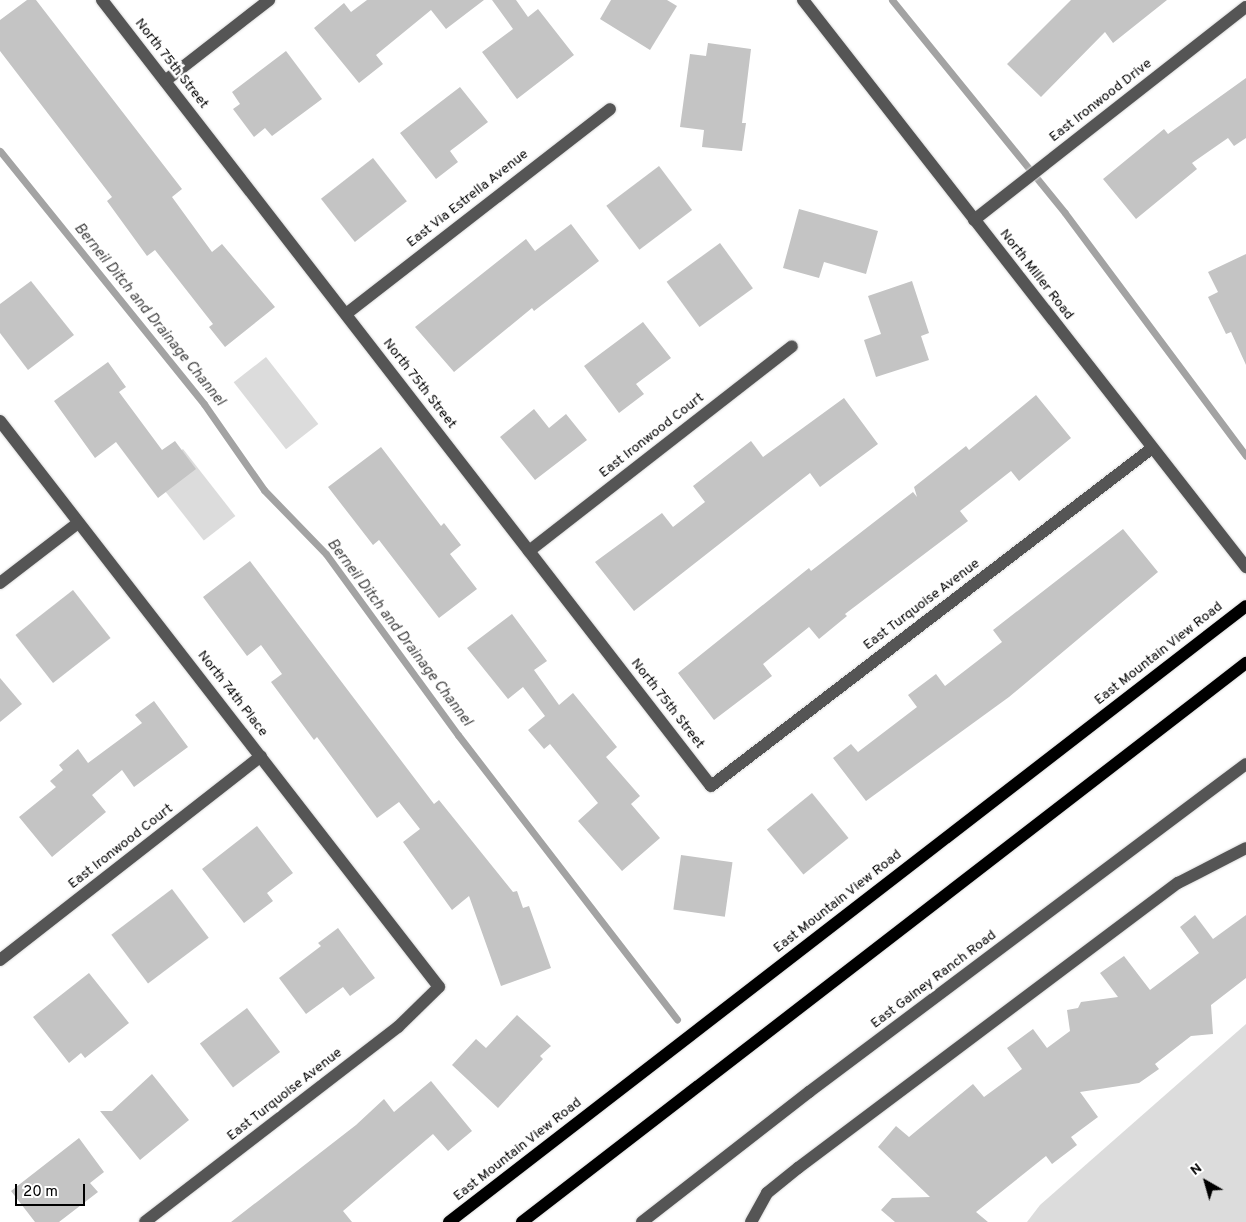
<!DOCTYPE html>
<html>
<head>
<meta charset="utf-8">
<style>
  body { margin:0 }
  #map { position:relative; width:1246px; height:1222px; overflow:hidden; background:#fff; font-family:Overpass,sans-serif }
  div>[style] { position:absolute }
  .green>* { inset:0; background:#dcdcdc; transform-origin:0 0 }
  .stream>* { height:7px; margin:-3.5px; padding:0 3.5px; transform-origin:3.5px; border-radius:3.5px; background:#a3a3a3 }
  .building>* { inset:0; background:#c4c4c4; transform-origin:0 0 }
  .roads { filter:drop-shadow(0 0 1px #dbdbdb) drop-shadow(0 0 1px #dbdbdb) }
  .minor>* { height:12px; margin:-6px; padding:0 6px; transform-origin:6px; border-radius:6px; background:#555 }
  .major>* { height:12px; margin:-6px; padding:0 6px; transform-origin:6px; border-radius:6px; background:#000 }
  span { translate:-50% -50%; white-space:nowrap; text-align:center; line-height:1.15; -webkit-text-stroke:5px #fff; paint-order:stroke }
  .street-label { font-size:14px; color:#000 }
  .water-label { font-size:15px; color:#444; font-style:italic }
  .north { position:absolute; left:1181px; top:1157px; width:50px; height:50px; -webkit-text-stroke:4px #fff; paint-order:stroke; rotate:322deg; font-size:14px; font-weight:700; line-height:20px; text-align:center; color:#000 }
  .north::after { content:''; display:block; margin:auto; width:18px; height:22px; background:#000; clip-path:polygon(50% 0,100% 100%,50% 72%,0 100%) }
  .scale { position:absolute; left:15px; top:1184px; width:70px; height:22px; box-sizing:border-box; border:2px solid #000; border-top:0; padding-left:6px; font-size:15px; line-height:18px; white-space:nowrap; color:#000; -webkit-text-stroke:4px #fff; paint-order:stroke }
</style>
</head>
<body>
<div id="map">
  <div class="green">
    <div style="left:266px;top:357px;width:85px;height:41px;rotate:52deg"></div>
    <div style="left:183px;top:449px;width:85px;height:40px;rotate:52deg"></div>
    <div style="clip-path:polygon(1246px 1024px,1246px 1222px,1027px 1222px,1040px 1205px)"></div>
  </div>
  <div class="stream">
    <div style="left:892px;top:0;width:274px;rotate:50.9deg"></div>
    <div style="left:1065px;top:213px;width:303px;rotate:53.3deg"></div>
    <div style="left:0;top:151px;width:325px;rotate:51.1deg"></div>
    <div style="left:204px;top:404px;width:105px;rotate:55.1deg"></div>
    <div style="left:264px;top:490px;width:89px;rotate:45.9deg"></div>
    <div style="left:326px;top:554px;width:224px;rotate:53.9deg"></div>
    <div style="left:458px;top:735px;width:359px;rotate:52.4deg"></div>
  </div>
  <div class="building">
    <div style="clip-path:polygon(27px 0,36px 0,182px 189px,172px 197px,212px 252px,222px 244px,275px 307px,225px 347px,209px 327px,213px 324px,155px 250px,147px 256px,107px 201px,112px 197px,0 51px,0 20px)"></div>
    <div style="clip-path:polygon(367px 0,484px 0,446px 29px,431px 10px,376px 55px,383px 64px,359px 83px,314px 28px,344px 3px,351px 12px)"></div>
    <div style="clip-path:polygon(492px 0,516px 0,528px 17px,538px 9px,574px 55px,517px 99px,482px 52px,513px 29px)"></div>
    <div style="clip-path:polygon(611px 0,667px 0,677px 6px,650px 50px,600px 19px)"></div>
    <div style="clip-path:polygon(1071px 0,1167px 0,1113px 43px,1105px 32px,1041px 97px,1007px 64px)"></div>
    <div style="clip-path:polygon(708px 43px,751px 49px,742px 123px,746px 123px,742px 151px,702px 147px,704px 130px,680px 127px,690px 54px,706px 56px)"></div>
    <div style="clip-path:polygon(286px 51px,322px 99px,272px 136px,265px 128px,254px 137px,233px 109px,240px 104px,232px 92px)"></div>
    <div style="clip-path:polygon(1246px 78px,1246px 138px,1234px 146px,1228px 138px,1192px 163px,1197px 169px,1136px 219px,1103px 179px,1164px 129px,1168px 134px)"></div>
    <div style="clip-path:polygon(460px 87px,488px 122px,450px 151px,458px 162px,436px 179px,400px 133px)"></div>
    <div style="left:373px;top:158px;width:55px;height:66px;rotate:52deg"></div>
    <div style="left:659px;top:166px;width:55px;height:66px;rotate:53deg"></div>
    <div style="clip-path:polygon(799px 209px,878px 231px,866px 274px,824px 262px,819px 278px,783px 268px)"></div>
    <div style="clip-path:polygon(571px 224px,599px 261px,534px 311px,532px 308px,454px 372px,415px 327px,526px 239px,535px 251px)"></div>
    <div style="left:720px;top:243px;width:56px;height:66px;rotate:54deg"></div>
    <div style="clip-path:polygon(1246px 254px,1246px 365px,1231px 332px,1226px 334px,1208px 297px,1218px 292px,1208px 272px)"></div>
    <div style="clip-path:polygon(31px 281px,74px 335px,28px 370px,0 333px,0 304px)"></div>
    <div style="clip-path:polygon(912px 281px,929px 333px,921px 336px,929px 360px,876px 377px,864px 340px,881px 334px,868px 296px)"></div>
    <div style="clip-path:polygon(643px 322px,671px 358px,636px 384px,644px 394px,619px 413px,584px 366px)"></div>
    <div style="clip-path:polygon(108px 362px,126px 387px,119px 392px,162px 450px,175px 441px,196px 469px,158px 498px,116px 442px,95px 458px,54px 401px)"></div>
    <div style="clip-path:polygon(1036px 395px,1071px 438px,1019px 481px,1011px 471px,960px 511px,968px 521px,845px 614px,847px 616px,819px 639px,809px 627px,763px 664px,772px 676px,714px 720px,678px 673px,809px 568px,811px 571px,913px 492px,917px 497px,914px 487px,966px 446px,969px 450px)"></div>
    <div style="clip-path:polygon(844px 398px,878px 444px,820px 487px,810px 473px,634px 611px,595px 562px,662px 513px,673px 527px,705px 502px,693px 486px,751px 441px,763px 457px)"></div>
    <div style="clip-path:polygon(534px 409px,549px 428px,566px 414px,587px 440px,535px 480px,500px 437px)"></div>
    <div style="clip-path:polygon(381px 447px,441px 526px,444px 523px,461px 545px,450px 554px,477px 589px,439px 618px,379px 540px,373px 545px,328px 487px)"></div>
    <div style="clip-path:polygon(1123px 529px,1158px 572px,1009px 697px,866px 801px,833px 758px,851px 744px,858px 752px,917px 707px,908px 695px,936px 674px,945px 686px,1002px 642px,993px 630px)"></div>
    <div style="clip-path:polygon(250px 561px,434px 804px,439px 800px,513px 892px,517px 891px,523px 908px,529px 906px,551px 968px,501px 986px,469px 896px,452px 910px,403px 842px,420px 829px,399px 802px,377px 818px,317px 737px,314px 740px,271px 682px,282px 674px,261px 645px,247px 656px,203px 597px)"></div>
    <div style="left:73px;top:590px;width:61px;height:73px;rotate:52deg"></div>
    <div style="clip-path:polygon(512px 614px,547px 661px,534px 670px,559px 705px,573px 693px,617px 747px,606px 757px,640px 796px,631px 804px,660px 838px,622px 871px,578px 821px,598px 803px,550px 744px,544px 749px,528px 730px,545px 716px,523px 687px,508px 699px,467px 648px)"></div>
    <div style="clip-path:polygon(0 678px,22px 704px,0 722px)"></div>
    <div style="clip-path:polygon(154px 701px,188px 747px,134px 787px,122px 770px,92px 795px,106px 812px,52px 857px,19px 817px,56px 787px,50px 781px,63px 770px,59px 765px,78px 749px,88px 763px,142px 723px,135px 715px)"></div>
    <div style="left:812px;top:793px;width:58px;height:58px;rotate:51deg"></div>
    <div style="clip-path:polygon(257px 826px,293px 873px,267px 893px,273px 901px,244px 923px,202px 869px)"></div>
    <div style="left:681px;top:855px;width:52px;height:55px;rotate:8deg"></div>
    <div style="left:172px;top:889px;width:61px;height:76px;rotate:53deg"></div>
    <div style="clip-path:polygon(1195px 915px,1213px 939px,1246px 915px,1246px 978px,1211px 1005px,1213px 1034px,1191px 1036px,1155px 1064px,1159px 1069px,1139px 1083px,1080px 1092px,1098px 1117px,1071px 1137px,1077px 1145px,1052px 1164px,1046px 1156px,976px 1212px,988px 1222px,895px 1222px,881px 1210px,892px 1198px,930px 1197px,878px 1147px,896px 1126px,909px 1137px,973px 1084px,984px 1097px,1022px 1069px,1007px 1048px,1033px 1029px,1047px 1048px,1070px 1031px,1067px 1010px,1078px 1008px,1081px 1002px,1118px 997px,1100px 973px,1124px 956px,1150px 990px,1199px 953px,1180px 927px)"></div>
    <div style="clip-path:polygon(338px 928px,375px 978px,350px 996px,343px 987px,306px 1014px,279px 978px,321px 946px,318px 943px)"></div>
    <div style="clip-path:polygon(89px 973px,129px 1023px,85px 1058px,81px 1053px,69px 1063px,33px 1017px)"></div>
    <div style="left:247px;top:1008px;width:55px;height:59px;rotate:53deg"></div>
    <div style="clip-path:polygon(517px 1015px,551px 1046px,540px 1056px,543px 1059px,498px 1108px,452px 1065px,476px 1039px,486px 1048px)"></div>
    <div style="clip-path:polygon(152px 1074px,189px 1120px,140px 1160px,100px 1111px,112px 1111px)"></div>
    <div style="clip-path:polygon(431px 1081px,472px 1131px,448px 1151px,433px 1134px,343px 1211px,352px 1222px,231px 1222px,356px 1125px,384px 1099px,394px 1112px)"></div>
    <div style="clip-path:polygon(79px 1138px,104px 1172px,90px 1183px,98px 1192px,59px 1222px,35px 1222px,11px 1191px)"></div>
  </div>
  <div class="roads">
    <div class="minor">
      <div style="left:102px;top:0;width:994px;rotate:52.23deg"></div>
      <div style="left:711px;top:786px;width:554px;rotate:-37.45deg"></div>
      <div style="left:803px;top:0;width:720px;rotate:52deg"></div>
      <div style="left:165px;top:81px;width:132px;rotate:-37.9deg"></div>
      <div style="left:974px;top:220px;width:345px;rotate:-38.1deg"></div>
      <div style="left:346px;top:314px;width:334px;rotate:-37.8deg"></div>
      <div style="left:0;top:421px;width:716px;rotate:52.2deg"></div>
      <div style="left:439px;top:987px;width:57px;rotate:135.7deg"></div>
      <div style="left:398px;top:1027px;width:319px;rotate:142.4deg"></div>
      <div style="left:529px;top:551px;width:333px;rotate:-37.9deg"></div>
      <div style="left:0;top:583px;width:98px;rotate:-37.6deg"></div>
      <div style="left:0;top:960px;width:331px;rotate:-38deg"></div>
      <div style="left:642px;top:1222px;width:212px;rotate:-37.9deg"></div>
      <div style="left:809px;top:1092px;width:546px;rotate:-36.89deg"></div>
      <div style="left:751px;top:1222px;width:33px;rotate:-61deg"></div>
      <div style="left:767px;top:1193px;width:40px;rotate:-39deg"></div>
      <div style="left:798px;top:1168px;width:475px;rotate:-36.9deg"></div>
      <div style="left:1178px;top:883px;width:76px;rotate:-27.2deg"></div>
    </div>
    <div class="major">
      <div style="left:449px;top:1222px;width:1007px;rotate:-37.7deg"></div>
      <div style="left:522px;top:1222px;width:915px;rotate:-37.67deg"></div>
    </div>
  </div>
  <div class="street-label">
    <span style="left:171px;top:64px;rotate:52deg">North 75th Street</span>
    <span style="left:1101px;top:101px;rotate:-38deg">East Ironwood Drive</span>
    <span style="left:468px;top:199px;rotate:-38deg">East Via Estrella Avenue</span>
    <span style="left:1036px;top:275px;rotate:52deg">North Miller Road</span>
    <span style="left:419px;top:384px;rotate:52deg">North 75th Street</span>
    <span style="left:652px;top:436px;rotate:-38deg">East Ironwood Court</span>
    <span style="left:922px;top:605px;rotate:-37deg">East Turquoise Avenue</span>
    <span style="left:1159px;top:654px;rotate:-38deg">East Mountain View Road</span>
    <span style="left:232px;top:694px;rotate:52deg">North 74th Place</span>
    <span style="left:667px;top:704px;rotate:52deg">North 75th Street</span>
    <span style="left:121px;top:847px;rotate:-38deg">East Ironwood Court</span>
    <span style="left:838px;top:902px;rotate:-38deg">East Mountain View Road</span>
    <span style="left:934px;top:980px;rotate:-37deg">East Gainey Ranch Road</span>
    <span style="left:285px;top:1095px;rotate:-38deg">East Turquoise Avenue</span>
    <span style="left:518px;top:1150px;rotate:-38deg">East Mountain View Road</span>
  </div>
  <div class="water-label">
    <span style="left:149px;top:315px;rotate:51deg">Berneil Ditch and Drainage Channel</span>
    <span style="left:399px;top:633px;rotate:53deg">Berneil Ditch and Drainage Channel</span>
  </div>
  <div class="north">N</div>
  <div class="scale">20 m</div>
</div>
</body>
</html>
